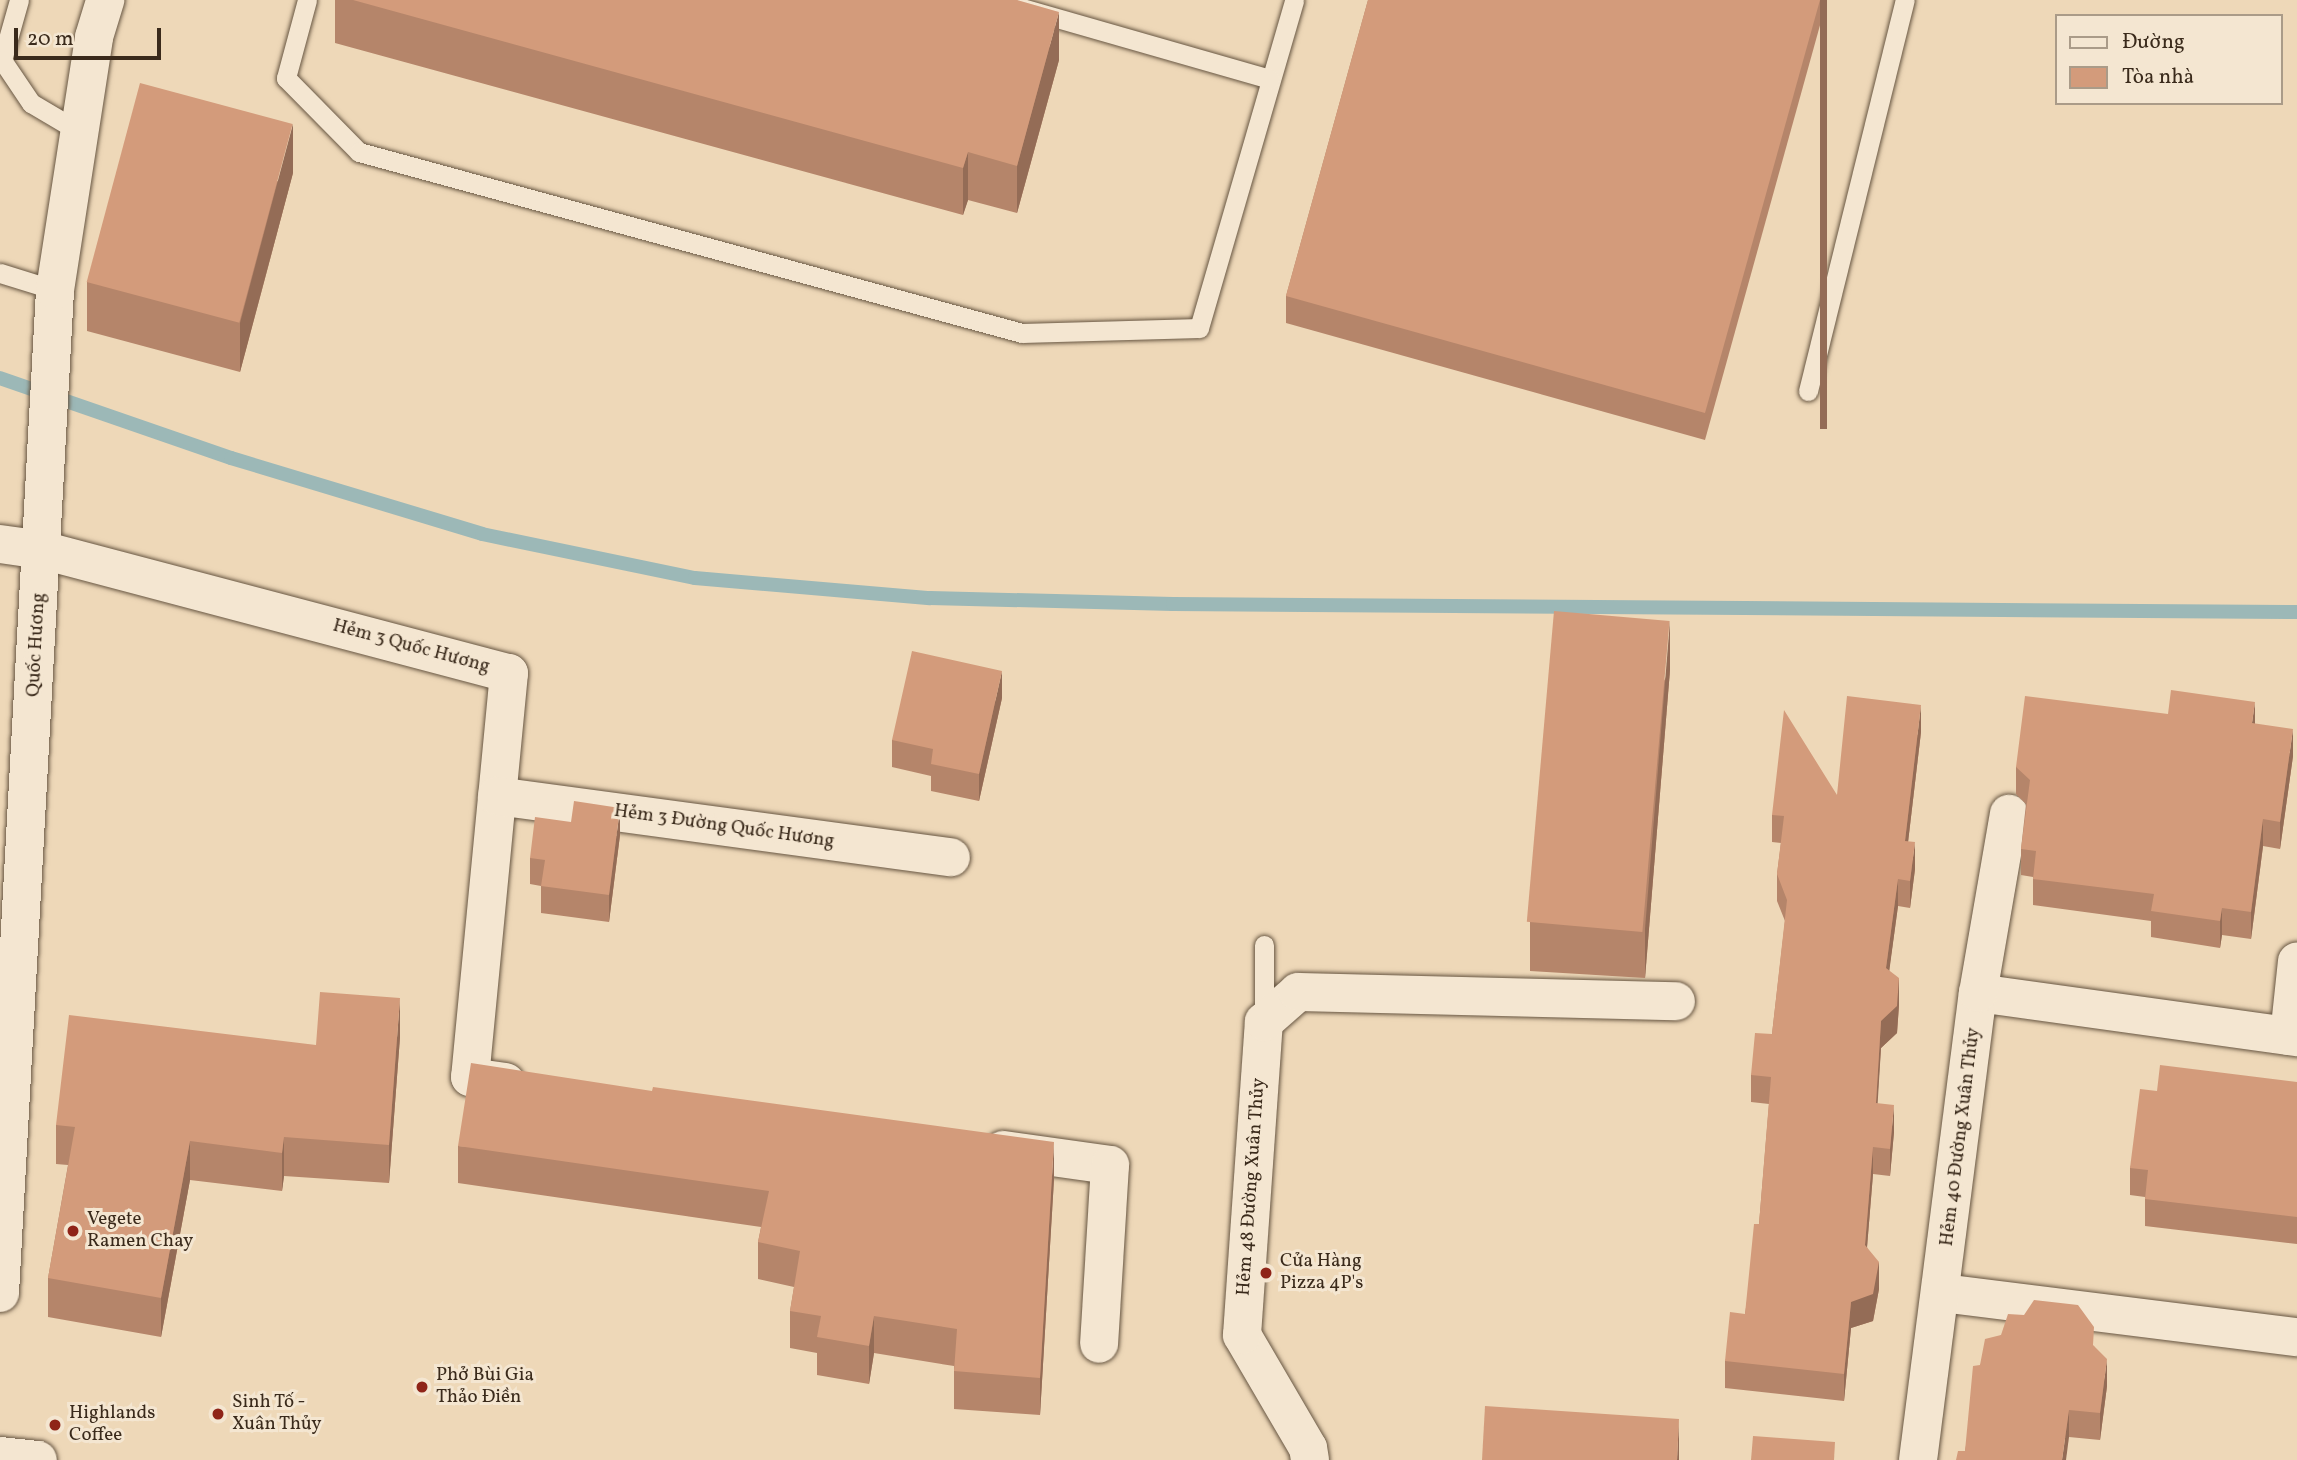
<!DOCTYPE html>
<html>
<head>
<meta charset="utf-8">
<style>
  body { margin:0 }
  #map { position:relative; width:2297px; height:1460px; overflow:hidden; background:#eed8b8; font-family:Vollkorn,serif }
  div>[style] { position:absolute }
  .stream>* { height:14px; margin:-7px; padding:0 7px; transform-origin:7px; border-radius:7px; background:#9cb8b7 }
  .roads { filter:drop-shadow(0 0 2px #675642) drop-shadow(0 0 2px #675642) }
  .lane>* { height:19px; margin:-9.5px; padding:0 9.5px; transform-origin:9.5px; border-radius:9.5px; background:#f4e6d1 }
  .street>* { height:38px; margin:-19px; padding:0 19px; transform-origin:19px; border-radius:19px; background:#f4e6d1 }
  .secondary>* { height:38px; margin:-19px; padding:0 19px; transform-origin:19px; border-radius:19px; background:#f4e6d1 }
  .wall>* { inset:0; background:#b5856a }
  .shaded-wall>* { inset:0; background:#946c56; transform-origin:0 0 }
  .building>* { inset:0; background:#d39b7b; transform-origin:0 0 }
  .dots>* { width:19px; height:19px; translate:-50% -50%; box-sizing:border-box; border:4px solid #f4e6d1; border-radius:50% }
  span { translate:-50% -50%; white-space:nowrap; text-align:center; line-height:1.15; -webkit-text-stroke:6px #f4e6d1; paint-order:stroke }
  .street-label { font-size:19px; color:#3a2a1b }
  .poi-label { font-size:19px; color:#3a2a1b }
  .left { translate:0 -50%; text-align:left }
  .legend { position:absolute; left:2055px; top:14px; width:228px; height:91px; box-sizing:border-box; background:#f4e6d1; border:2px solid #aa9b88; margin:0; padding:9px 12px; list-style:none; font-size:21px; color:#3a2a1b }
  .legend li { display:flex; align-items:center; gap:14px; height:35px }
  .legend b { width:35px; border:2px solid #aa9b88 }
  .scale { position:absolute; left:14px; top:28px; width:147px; height:32px; box-sizing:border-box; border:4px solid #3a2a1b; border-top:0; padding-left:9px; font-size:21px; line-height:24px; white-space:nowrap; color:#3a2a1b; -webkit-text-stroke:5px #f4e6d1; paint-order:stroke }
</style>
</head>
<body>
<div id="map">
  <div class="stream">
    <div style="left:0;top:378px;width:244px;rotate:19.1deg"></div>
    <div style="left:231px;top:458px;width:262px;rotate:16.8deg"></div>
    <div style="left:482px;top:534px;width:217px;rotate:11.7deg"></div>
    <div style="left:695px;top:578px;width:236px;rotate:4.9deg"></div>
    <div style="left:930px;top:598px;width:243px;rotate:1.4deg"></div>
    <div style="left:1173px;top:604px;width:1124px;rotate:0.41deg"></div>
  </div>
  <div class="roads">
    <div class="lane">
      <div style="left:19px;top:0;width:62px;rotate:105.8deg"></div>
      <div style="left:2px;top:60px;width:52px;rotate:56deg"></div>
      <div style="left:31px;top:103px;width:57px;rotate:30.6deg"></div>
      <div style="left:307px;top:0;width:81px;rotate:105.1deg"></div>
      <div style="left:286px;top:78px;width:104px;rotate:45.4deg"></div>
      <div style="left:359px;top:152px;width:687px;rotate:15.27deg"></div>
      <div style="left:1022px;top:333px;width:177px;rotate:-1.6deg"></div>
      <div style="left:1199px;top:328px;width:341px;rotate:-73.8deg"></div>
      <div style="left:994px;top:0;width:287px;rotate:16deg"></div>
      <div style="left:0;top:273px;width:58px;rotate:17.2deg"></div>
      <div style="left:1808px;top:391px;width:403px;rotate:-76.1deg"></div>
      <div style="left:1264px;top:1021px;width:76px;rotate:-90deg"></div>
    </div>
    <div class="street">
      <div style="left:0;top:544px;width:42px;rotate:8.1deg"></div>
      <div style="left:42px;top:550px;width:483px;rotate:14.8deg"></div>
      <div style="left:509px;top:673px;width:406px;rotate:95.5deg"></div>
      <div style="left:470px;top:1077px;width:36px;rotate:8deg"></div>
      <div style="left:497px;top:796px;width:458px;rotate:7.7deg"></div>
      <div style="left:1978px;top:993px;width:322px;rotate:7.9deg"></div>
      <div style="left:2289px;top:1036px;width:75px;rotate:-83.9deg"></div>
      <div style="left:1003px;top:1150px;width:108px;rotate:8deg"></div>
      <div style="left:1110px;top:1165px;width:179px;rotate:93.5deg"></div>
      <div style="left:1942px;top:1293px;width:358px;rotate:7.1deg"></div>
      <div style="left:1310px;top:1460px;width:12px;rotate:-99deg"></div>
      <div style="left:1308px;top:1448px;width:131px;rotate:-120.3deg"></div>
      <div style="left:1242px;top:1335px;width:314px;rotate:-86deg"></div>
      <div style="left:1264px;top:1022px;width:45px;rotate:-41.4deg"></div>
      <div style="left:1298px;top:992px;width:378px;rotate:1.4deg"></div>
      <div style="left:1918px;top:1460px;width:471px;rotate:-82.7deg"></div>
      <div style="left:1978px;top:993px;width:182px;rotate:-80.2deg"></div>
    </div>
    <div class="secondary">
      <div style="left:0;top:1293px;width:1005px;rotate:-86.86deg"></div>
      <div style="left:55px;top:290px;width:256px;rotate:-81.2deg"></div>
      <div style="left:94px;top:37px;width:39px;rotate:-73deg"></div>
      <div style="left:0;top:1456px;width:38px;rotate:6deg"></div>
    </div>
  </div>
  <div class="wall">
    <div style="clip-path:polygon(335px 0,1017px 0,1059px 60px,1017px 213px,968px 200px,963px 215px,335px 43px)"></div>
    <div style="clip-path:polygon(1368px 0,1827px 0,1705px 440px,1286px 323px,1286px 296px)"></div>
    <div style="clip-path:polygon(293px 173px,240px 372px,87px 331px,87px 282px)"></div>
    <div style="clip-path:polygon(1670px 670px,1645px 978px,1530px 971px,1530px 922px)"></div>
    <div style="clip-path:polygon(1002px 698px,979px 801px,931px 791px,931px 776px,892px 767px,892px 740px)"></div>
    <div style="clip-path:polygon(2255px 724px,2293px 756px,2280px 849px,2263px 846px,2251px 939px,2222px 935px,2220px 948px,2151px 937px,2151px 921px,2033px 905px,2033px 877px,2021px 875px,2021px 849px,2026px 804px,2016px 794px,2016px 767px)"></div>
    <div style="clip-path:polygon(1921px 732px,1908px 842px,1915px 869px,1910px 908px,1898px 906px,1889px 971px,1899px 1005px,1897px 1033px,1881px 1048px,1877px 1104px,1894px 1132px,1890px 1176px,1873px 1174px,1867px 1247px,1879px 1289px,1873px 1321px,1851px 1328px,1844px 1401px,1725px 1388px,1725px 1361px,1745px 1314px,1759px 1224px,1769px 1104px,1751px 1102px,1751px 1075px,1772px 1034px,1785px 921px,1777px 901px,1777px 874px,1781px 843px,1772px 842px,1772px 815px,1837px 795px)"></div>
    <div style="clip-path:polygon(620px 835px,609px 922px,541px 913px,541px 886px,530px 884px,530px 858px)"></div>
    <div style="clip-path:polygon(400px 1037px,389px 1183px,284px 1176px,282px 1191px,190px 1180px,161px 1337px,48px 1317px,48px 1278px,68px 1165px,56px 1164px,56px 1125px,316px 1045px)"></div>
    <div style="clip-path:polygon(2297px 1082px,2297px 1244px,2145px 1226px,2145px 1197px,2130px 1195px,2130px 1168px,2157px 1091px)"></div>
    <div style="clip-path:polygon(458px 1146px,1054px 1179px,1040px 1415px,954px 1409px,954px 1366px,874px 1353px,869px 1384px,817px 1375px,817px 1353px,790px 1348px,790px 1311px,794px 1287px,758px 1279px,758px 1242px,761px 1227px,458px 1183px)"></div>
    <div style="clip-path:polygon(2001px 1335px,2094px 1346px,2107px 1386px,2100px 1440px,2069px 1437px,1965px 1451px,1980px 1365px)"></div>
  </div>
  <div class="shaded-wall">
    <div style="left:1820px;top:0;width:7px;height:429px"></div>
    <div style="clip-path:polygon(1059px 12px,1059px 60px,1017px 213px,1017px 166px)"></div>
    <div style="clip-path:polygon(293px 124px,293px 173px,240px 372px,240px 323px)"></div>
    <div style="clip-path:polygon(968px 152px,968px 200px,963px 215px,963px 168px)"></div>
    <div style="clip-path:polygon(1670px 621px,1670px 670px,1645px 978px,1645px 929px)"></div>
    <div style="clip-path:polygon(1002px 671px,1002px 698px,979px 801px,979px 774px)"></div>
    <div style="clip-path:polygon(2255px 702px,2255px 729px,2252px 723px)"></div>
    <div style="clip-path:polygon(1921px 705px,1921px 732px,1905px 868px,1905px 841px)"></div>
    <div style="clip-path:polygon(2293px 729px,2293px 756px,2280px 849px,2280px 822px)"></div>
    <div style="clip-path:polygon(620px 808px,620px 835px,609px 922px,609px 895px)"></div>
    <div style="clip-path:polygon(2263px 819px,2263px 846px,2251px 939px,2251px 912px)"></div>
    <div style="clip-path:polygon(1915px 842px,1915px 869px,1910px 908px,1910px 881px)"></div>
    <div style="clip-path:polygon(1898px 879px,1898px 906px,1886px 995px,1886px 968px)"></div>
    <div style="clip-path:polygon(2222px 908px,2222px 935px,2220px 948px,2220px 921px)"></div>
    <div style="clip-path:polygon(1899px 978px,1899px 1005px,1897px 1033px,1881px 1048px,1876px 1130px,1876px 1103px,1881px 1021px)"></div>
    <div style="clip-path:polygon(400px 998px,400px 1037px,389px 1183px,389px 1145px)"></div>
    <div style="clip-path:polygon(1894px 1105px,1894px 1132px,1890px 1176px,1890px 1149px)"></div>
    <div style="clip-path:polygon(284px 1137px,284px 1176px,282px 1191px,282px 1153px)"></div>
    <div style="clip-path:polygon(190px 1141px,190px 1180px,161px 1337px,161px 1298px)"></div>
    <div style="clip-path:polygon(1054px 1142px,1054px 1179px,1040px 1415px,1040px 1378px)"></div>
    <div style="clip-path:polygon(1873px 1147px,1873px 1174px,1865px 1272px,1865px 1245px)"></div>
    <div style="clip-path:polygon(1879px 1262px,1879px 1289px,1873px 1321px,1851px 1328px,1844px 1401px,1844px 1374px,1851px 1302px)"></div>
    <div style="clip-path:polygon(874px 1316px,874px 1353px,869px 1384px,869px 1346px)"></div>
    <div style="clip-path:polygon(2107px 1359px,2107px 1386px,2100px 1440px,2100px 1413px)"></div>
    <div style="clip-path:polygon(2069px 1410px,2069px 1437px,2066px 1460px,2062px 1460px)"></div>
    <div style="clip-path:polygon(1679px 1419px,1679px 1460px,1677px 1460px)"></div>
  </div>
  <div class="building">
    <div style="clip-path:polygon(353px 0,1017px 0,1059px 12px,1017px 166px,968px 152px,963px 168px)"></div>
    <div style="clip-path:polygon(1368px 0,1820px 0,1705px 413px,1286px 296px)"></div>
    <div style="left:140px;top:83px;width:158px;height:206px;rotate:15deg"></div>
    <div style="left:1554px;top:611px;width:116px;height:312px;rotate:5deg"></div>
    <div style="clip-path:polygon(912px 651px,1002px 671px,979px 774px,931px 764px,933px 749px,892px 740px)"></div>
    <div style="clip-path:polygon(2171px 690px,2255px 702px,2252px 723px,2293px 729px,2280px 822px,2263px 819px,2251px 912px,2222px 908px,2220px 921px,2151px 911px,2154px 894px,2033px 879px,2036px 851px,2021px 849px,2030px 780px,2016px 767px,2025px 696px,2168px 714px)"></div>
    <div style="clip-path:polygon(1847px 696px,1921px 705px,1905px 841px,1915px 842px,1910px 881px,1898px 879px,1886px 968px,1899px 978px,1897px 1006px,1881px 1021px,1876px 1103px,1894px 1105px,1890px 1149px,1873px 1147px,1865px 1245px,1879px 1262px,1873px 1294px,1851px 1302px,1844px 1374px,1725px 1361px,1730px 1312px,1745px 1314px,1754px 1224px,1759px 1224px,1771px 1077px,1751px 1075px,1755px 1033px,1772px 1034px,1787px 900px,1777px 874px,1784px 816px,1772px 815px,1784px 710px,1837px 795px)"></div>
    <div style="clip-path:polygon(574px 801px,620px 808px,609px 895px,541px 886px,545px 860px,530px 858px,535px 817px,571px 822px)"></div>
    <div style="clip-path:polygon(320px 992px,400px 998px,389px 1145px,284px 1137px,282px 1153px,190px 1141px,161px 1298px,48px 1278px,75px 1127px,56px 1125px,69px 1015px,316px 1045px)"></div>
    <div style="clip-path:polygon(471px 1063px,652px 1091px,653px 1087px,1054px 1142px,1040px 1378px,954px 1371px,957px 1329px,874px 1316px,869px 1346px,817px 1337px,821px 1316px,790px 1311px,800px 1251px,758px 1242px,769px 1191px,458px 1146px)"></div>
    <div style="clip-path:polygon(2160px 1065px,2297px 1082px,2297px 1217px,2145px 1199px,2148px 1170px,2130px 1168px,2140px 1089px,2157px 1091px)"></div>
    <div style="clip-path:polygon(2034px 1300px,2078px 1305px,2094px 1327px,2093px 1345px,2107px 1359px,2100px 1413px,2069px 1410px,2062px 1460px,1956px 1460px,1958px 1451px,1965px 1451px,1973px 1366px,1980px 1365px,1985px 1339px,2001px 1335px,2008px 1314px,2024px 1315px)"></div>
    <div style="clip-path:polygon(1485px 1406px,1679px 1419px,1677px 1460px,1482px 1460px)"></div>
    <div style="clip-path:polygon(1753px 1436px,1835px 1442px,1834px 1460px,1751px 1460px)"></div>
  </div>
  <div class="dots">
    <div style="left:73px;top:1231px;background:#8f2418"></div>
    <div style="left:1266px;top:1273px;background:#8f2418"></div>
    <div style="left:422px;top:1387px;background:#8f2418"></div>
    <div style="left:218px;top:1414px;background:#8f2418"></div>
    <div style="left:55px;top:1425px;background:#8f2418"></div>
  </div>
  <div class="street-label">
    <span style="left:37px;top:645px;rotate:-87deg">Quốc Hương</span>
    <span style="left:411px;top:647px;rotate:15deg">Hẻm 3 Quốc Hương</span>
    <span style="left:724px;top:827px;rotate:8deg">Hẻm 3 Đường Quốc Hương</span>
    <span style="left:1961px;top:1137px;rotate:-83deg">Hẻm 40 Đường Xuân Thủy</span>
    <span style="left:1252px;top:1187px;rotate:-86deg">Hẻm 48 Đường Xuân Thủy</span>
  </div>
  <div class="poi-label">
    <span class="left" style="left:87px;top:1231px">Vegete<br>Ramen Chay</span>
    <span class="left" style="left:1280px;top:1273px">Cửa Hàng<br>Pizza 4P's</span>
    <span class="left" style="left:436px;top:1387px">Phở Bùi Gia<br>Thảo Điền</span>
    <span class="left" style="left:232px;top:1414px">Sinh Tố -<br>Xuân Thủy</span>
    <span class="left" style="left:69px;top:1425px">Highlands<br>Coffee</span>
  </div>
  <ul class="legend">
  <li><b style="height:9px;background:#f4e6d1"></b>Đường</li>
  <li><b style="height:19px;background:#d39b7b"></b>Tòa nhà</li>
  </ul>
  <div class="scale">20 m</div>
</div>
</body>
</html>
